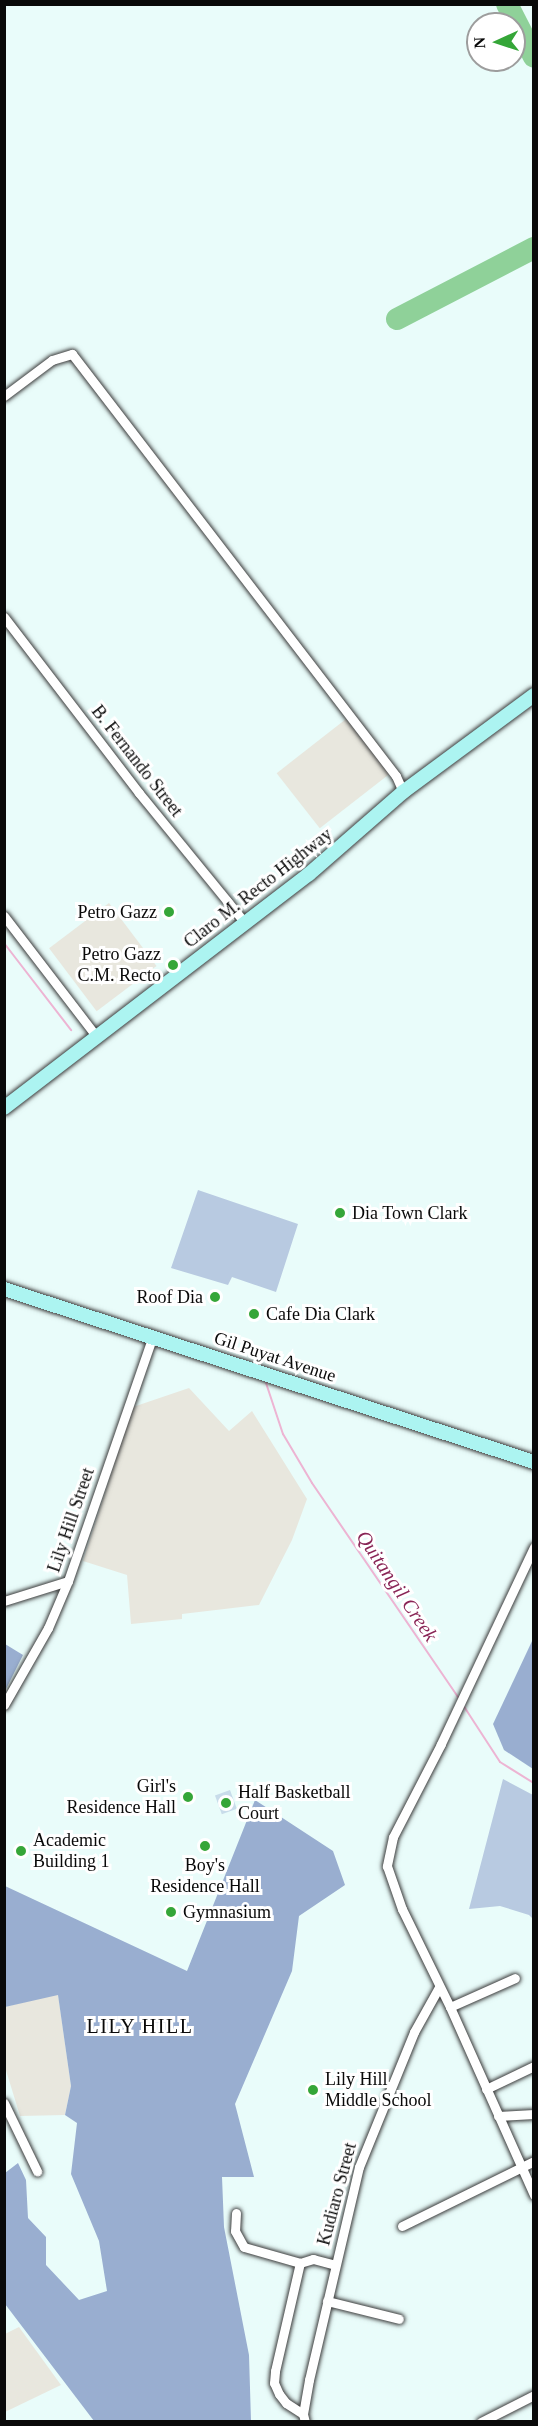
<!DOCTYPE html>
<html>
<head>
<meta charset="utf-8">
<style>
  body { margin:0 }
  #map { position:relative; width:538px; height:2426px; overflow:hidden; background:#e9fcfa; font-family:Georgia,serif }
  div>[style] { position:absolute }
  .industrial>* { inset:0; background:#e8e7de; transform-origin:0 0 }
  .green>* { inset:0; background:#b8cae1 }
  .forest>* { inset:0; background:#99aed0 }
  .pitch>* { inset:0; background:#c8dcea; transform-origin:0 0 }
  .stream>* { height:2px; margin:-1px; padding:0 1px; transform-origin:1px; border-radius:1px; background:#edb4d3 }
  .taxiway>* { height:22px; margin:-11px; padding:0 11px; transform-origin:11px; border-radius:11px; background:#8fd199 }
  .roads { filter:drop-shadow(0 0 2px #3c3c3c) drop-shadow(0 0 2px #3c3c3c) }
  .street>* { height:9px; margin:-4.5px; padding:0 4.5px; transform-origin:4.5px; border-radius:4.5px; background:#fff }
  .secondary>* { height:14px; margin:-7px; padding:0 7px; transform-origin:7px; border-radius:7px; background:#acf4f1 }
  .dots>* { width:16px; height:16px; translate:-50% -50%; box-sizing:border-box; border:3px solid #fff; border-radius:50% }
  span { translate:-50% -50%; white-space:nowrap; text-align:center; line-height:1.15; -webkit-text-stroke:6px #fff; paint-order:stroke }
  .street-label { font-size:18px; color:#090909 }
  .poi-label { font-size:18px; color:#090909 }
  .right { translate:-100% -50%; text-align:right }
  .left { translate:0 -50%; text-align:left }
  .water-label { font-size:20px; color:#892556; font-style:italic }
  .neighbourhood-label { font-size:20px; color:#090909; letter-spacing:1.5px }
  .frame { position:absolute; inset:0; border:6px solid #090909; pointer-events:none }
  .north { position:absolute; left:466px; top:12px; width:60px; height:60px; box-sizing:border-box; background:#fff; border:2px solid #9d9d9d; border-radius:50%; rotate:267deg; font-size:16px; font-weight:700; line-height:24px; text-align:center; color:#090909 }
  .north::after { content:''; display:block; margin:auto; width:21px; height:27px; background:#35a638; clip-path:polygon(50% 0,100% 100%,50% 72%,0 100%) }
</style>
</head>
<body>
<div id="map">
  <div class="industrial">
    <div style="left:346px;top:719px;width:70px;height:88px;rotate:52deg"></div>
    <div style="left:109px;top:903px;width:79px;height:75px;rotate:53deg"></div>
    <div style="clip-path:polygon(189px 1388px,229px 1431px,252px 1411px,307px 1499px,292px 1540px,259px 1605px,182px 1614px,182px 1619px,131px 1624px,127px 1575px,83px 1561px,133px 1407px)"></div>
    <div style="clip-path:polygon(58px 1994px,71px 2086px,65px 2115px,20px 2116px,5px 2067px,4px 2007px)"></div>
    <div style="clip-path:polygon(19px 2327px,61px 2385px,5px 2412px,5px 2334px)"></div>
  </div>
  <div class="green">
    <div style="clip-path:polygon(198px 1190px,298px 1224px,276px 1292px,232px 1277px,228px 1285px,171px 1268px)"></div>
    <div style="clip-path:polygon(503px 1779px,533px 1795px,533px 1919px,529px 1915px,500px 1906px,469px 1909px)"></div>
  </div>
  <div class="forest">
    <div style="clip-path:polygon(533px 1639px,533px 1769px,504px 1750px,493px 1724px)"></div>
    <div style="clip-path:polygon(5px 1644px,23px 1655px,5px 1691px)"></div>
    <div style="clip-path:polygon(255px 1800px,333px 1851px,345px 1885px,299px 1916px,292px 1971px,235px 2104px,254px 2177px,222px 2177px,224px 2227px,249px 2355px,251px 2421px,94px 2421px,5px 2304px,5px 2173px,18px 2163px,26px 2180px,28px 2218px,46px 2237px,46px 2265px,79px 2300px,107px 2291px,99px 2241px,71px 2174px,77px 2123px,65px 2115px,71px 2086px,58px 1995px,5px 2007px,5px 1886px,187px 1971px)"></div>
  </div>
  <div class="pitch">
    <div style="left:230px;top:1790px;width:20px;height:16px;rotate:70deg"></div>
  </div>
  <div class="stream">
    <div style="left:4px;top:943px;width:110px;rotate:52.4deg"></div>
    <div style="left:266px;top:1383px;width:54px;rotate:71.6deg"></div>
    <div style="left:283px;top:1434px;width:57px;rotate:59.4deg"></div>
    <div style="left:312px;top:1483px;width:263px;rotate:55.7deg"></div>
    <div style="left:463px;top:1705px;width:68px;rotate:57deg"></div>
    <div style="left:500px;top:1762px;width:40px;rotate:32deg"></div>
  </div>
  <div class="taxiway">
    <div style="left:507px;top:4px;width:59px;rotate:63deg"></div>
    <div style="left:397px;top:319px;width:154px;rotate:-27.4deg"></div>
  </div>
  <div class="roads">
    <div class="street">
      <div style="left:4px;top:396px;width:60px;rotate:-36.9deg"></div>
      <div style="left:52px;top:360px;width:21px;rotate:-17deg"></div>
      <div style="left:72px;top:354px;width:532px;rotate:52.48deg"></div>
      <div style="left:396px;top:776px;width:17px;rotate:66deg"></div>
      <div style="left:4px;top:617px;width:222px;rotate:52.5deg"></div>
      <div style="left:139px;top:793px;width:168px;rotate:50.8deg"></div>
      <div style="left:4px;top:916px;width:153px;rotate:52.5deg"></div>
      <div style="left:534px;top:1547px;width:218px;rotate:115.3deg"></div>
      <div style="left:441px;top:1744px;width:105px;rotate:117.3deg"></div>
      <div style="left:393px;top:1837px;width:30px;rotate:102deg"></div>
      <div style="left:387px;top:1866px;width:46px;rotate:70.8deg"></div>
      <div style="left:402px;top:1909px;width:109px;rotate:63.9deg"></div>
      <div style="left:450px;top:2007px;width:206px;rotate:65.9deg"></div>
      <div style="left:4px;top:1601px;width:67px;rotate:-17.4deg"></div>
      <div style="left:4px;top:1705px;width:89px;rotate:-60.3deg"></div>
      <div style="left:48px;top:1628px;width:51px;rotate:-66.9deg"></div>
      <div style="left:68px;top:1581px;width:257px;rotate:-70.9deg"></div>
      <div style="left:450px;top:2007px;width:71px;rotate:-24deg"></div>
      <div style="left:486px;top:2089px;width:53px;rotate:-25.6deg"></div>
      <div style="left:4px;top:2103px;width:76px;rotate:64.1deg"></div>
      <div style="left:498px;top:2116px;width:36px;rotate:-3deg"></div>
      <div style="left:236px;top:2213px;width:18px;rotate:93deg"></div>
      <div style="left:235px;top:2231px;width:18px;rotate:61deg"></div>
      <div style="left:244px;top:2247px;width:58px;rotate:15.9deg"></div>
      <div style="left:402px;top:2226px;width:147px;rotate:-26.2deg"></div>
      <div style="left:327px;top:2301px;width:74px;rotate:14deg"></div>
      <div style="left:303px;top:2414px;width:20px;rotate:-147deg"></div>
      <div style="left:286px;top:2403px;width:11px;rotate:-128deg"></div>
      <div style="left:279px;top:2394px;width:12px;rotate:-114deg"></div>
      <div style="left:274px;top:2383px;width:12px;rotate:-85deg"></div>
      <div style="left:275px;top:2371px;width:111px;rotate:-77deg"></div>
      <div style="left:300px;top:2263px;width:14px;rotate:-17deg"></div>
      <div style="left:313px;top:2259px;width:23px;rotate:15deg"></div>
      <div style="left:305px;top:2422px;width:8px;rotate:-104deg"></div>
      <div style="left:303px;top:2414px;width:35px;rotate:-80deg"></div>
      <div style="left:309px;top:2380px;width:219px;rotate:-76.8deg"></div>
      <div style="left:359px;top:2167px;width:146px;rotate:-67.8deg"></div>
      <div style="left:414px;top:2032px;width:51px;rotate:-60.9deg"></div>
      <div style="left:481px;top:2422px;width:59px;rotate:-27deg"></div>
    </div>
    <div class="secondary">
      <div style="left:4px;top:1108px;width:384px;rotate:-37.5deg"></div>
      <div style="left:309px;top:874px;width:125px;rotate:-41.1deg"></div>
      <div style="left:403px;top:792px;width:163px;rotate:-36.5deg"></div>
      <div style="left:4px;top:1289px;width:558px;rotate:18.08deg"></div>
    </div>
  </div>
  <div class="dots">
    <div style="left:169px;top:912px;background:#35a638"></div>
    <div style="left:173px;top:965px;background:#35a638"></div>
    <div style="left:340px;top:1213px;background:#35a638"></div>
    <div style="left:215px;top:1297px;background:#35a638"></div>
    <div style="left:254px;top:1314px;background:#35a638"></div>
    <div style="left:188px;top:1797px;background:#35a638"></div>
    <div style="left:226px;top:1803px;background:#35a638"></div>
    <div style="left:205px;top:1846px;background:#35a638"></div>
    <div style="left:21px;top:1851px;background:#35a638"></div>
    <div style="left:171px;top:1912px;background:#35a638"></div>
    <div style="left:313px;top:2090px;background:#35a638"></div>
  </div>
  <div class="street-label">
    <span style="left:137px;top:761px;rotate:52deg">B. Fernando Street</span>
    <span style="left:258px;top:888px;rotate:-38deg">Claro M. Recto Highway</span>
    <span style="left:275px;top:1357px;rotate:18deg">Gil Puyat Avenue</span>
    <span style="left:71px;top:1520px;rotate:-71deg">Lily Hill Street</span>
    <span style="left:337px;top:2194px;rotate:-75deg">Kudiaro Street</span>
  </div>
  <div class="poi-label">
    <span class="right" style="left:157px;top:912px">Petro Gazz</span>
    <span class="right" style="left:161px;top:965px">Petro Gazz<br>C.M. Recto</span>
    <span class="left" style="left:352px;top:1213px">Dia Town Clark</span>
    <span class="right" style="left:203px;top:1297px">Roof Dia</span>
    <span class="left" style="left:266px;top:1314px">Cafe Dia Clark</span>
    <span class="right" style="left:176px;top:1797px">Girl's<br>Residence Hall</span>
    <span class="left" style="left:238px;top:1803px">Half Basketball<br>Court</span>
    <span class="left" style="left:33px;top:1851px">Academic<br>Building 1</span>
    <span style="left:205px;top:1876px">Boy's<br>Residence Hall</span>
    <span class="left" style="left:183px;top:1912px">Gymnasium</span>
    <span class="left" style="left:325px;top:2090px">Lily Hill<br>Middle School</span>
  </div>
  <div class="water-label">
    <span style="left:397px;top:1586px;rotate:56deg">Quitangil Creek</span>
  </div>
  <div class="neighbourhood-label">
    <span style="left:140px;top:2026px">LILY HILL</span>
  </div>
  <div class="frame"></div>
  <div class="north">N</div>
</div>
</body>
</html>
